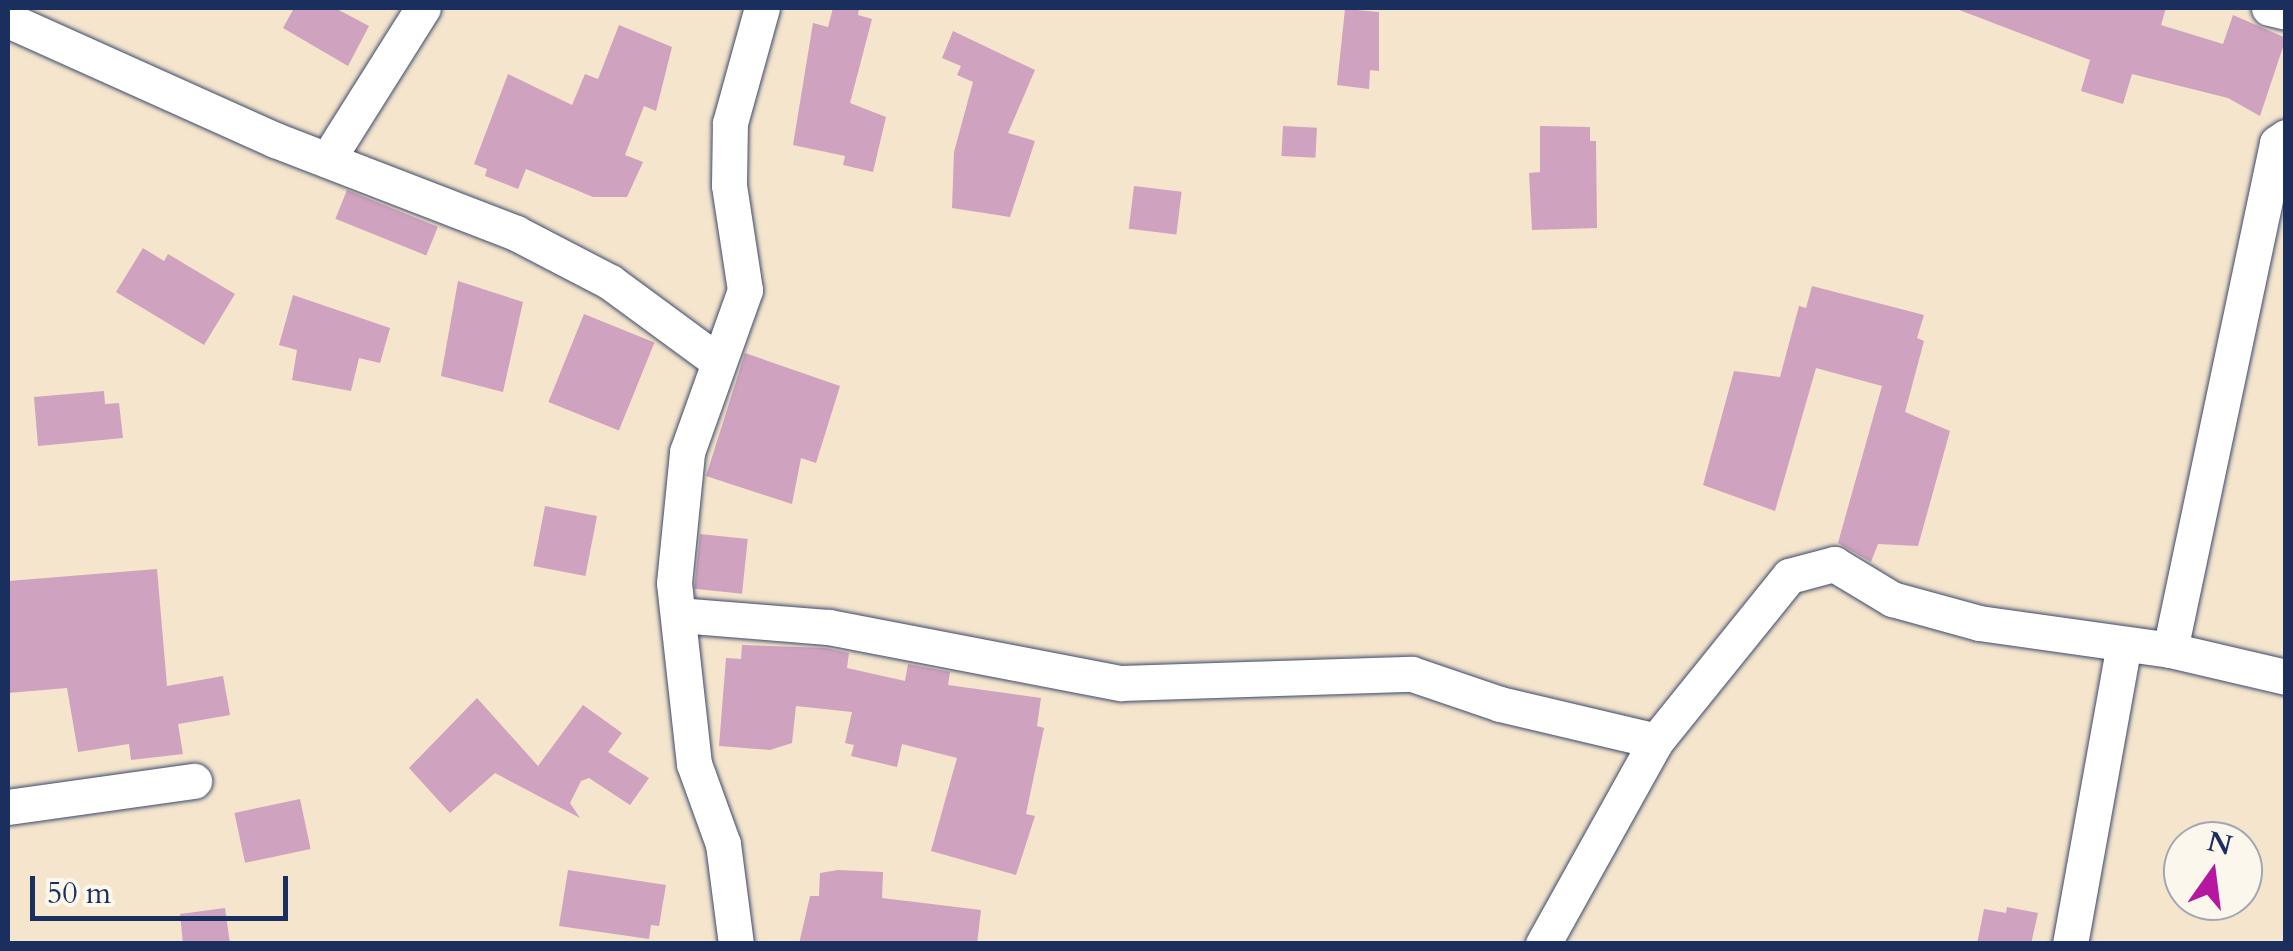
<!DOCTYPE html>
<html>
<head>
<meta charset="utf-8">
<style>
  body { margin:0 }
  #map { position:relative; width:2293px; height:951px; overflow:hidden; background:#f5e5cc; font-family:Cardo,serif }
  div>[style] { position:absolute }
  .building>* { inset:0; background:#cfa2bf; transform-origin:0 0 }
  .roads { filter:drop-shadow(0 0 2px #3c4a6e) drop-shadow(0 0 2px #3c4a6e) }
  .minor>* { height:35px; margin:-17.5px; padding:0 17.5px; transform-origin:17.5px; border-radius:17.5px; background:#fff }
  span { translate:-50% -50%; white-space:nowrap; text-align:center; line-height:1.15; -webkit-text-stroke:10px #fbf7ec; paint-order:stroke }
  .frame { position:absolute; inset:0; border:10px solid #1b2f5e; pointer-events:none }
  .north { position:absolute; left:2163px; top:821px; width:100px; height:100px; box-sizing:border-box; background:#fbf7ec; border:2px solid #a1a7b3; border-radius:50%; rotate:14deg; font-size:28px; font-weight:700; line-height:40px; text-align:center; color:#1b2f5e }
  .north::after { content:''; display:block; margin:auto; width:35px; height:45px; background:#b5179e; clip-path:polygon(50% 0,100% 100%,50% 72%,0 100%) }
  .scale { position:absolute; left:30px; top:876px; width:258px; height:45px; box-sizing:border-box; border:5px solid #1b2f5e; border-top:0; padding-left:12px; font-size:30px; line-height:35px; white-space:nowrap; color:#1b2f5e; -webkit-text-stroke:8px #fbf7ec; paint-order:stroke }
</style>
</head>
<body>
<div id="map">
  <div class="building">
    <div style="clip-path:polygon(294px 8px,335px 8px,369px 26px,348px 66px,283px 28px)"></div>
    <div style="clip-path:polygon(833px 8px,859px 8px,858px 15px,872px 19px,850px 103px,886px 117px,873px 172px,843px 165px,845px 156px,793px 145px,813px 23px,828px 27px)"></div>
    <div style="clip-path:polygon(1954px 8px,2166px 8px,2161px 25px,2223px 44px,2233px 15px,2286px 38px,2260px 116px,2228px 98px,2132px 74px,2123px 104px,2081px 91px,2090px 60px)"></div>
    <div style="clip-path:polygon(1345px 9px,1379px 12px,1379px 71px,1370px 70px,1369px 89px,1337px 85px)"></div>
    <div style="clip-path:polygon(619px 25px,672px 47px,656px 111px,644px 106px,625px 155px,643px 162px,627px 197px,593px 197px,526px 169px,518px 189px,485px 176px,487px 169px,474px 164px,508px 74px,572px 105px,585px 74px,598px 79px)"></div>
    <div style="clip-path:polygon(953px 31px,1035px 70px,1008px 133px,1035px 141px,1010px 217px,952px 208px,954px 152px,973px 82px,957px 75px,961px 66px,942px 58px)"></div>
    <div style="left:1283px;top:126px;width:34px;height:30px;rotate:3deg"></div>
    <div style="clip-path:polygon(1540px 126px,1590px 127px,1590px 141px,1596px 141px,1597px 228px,1532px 230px,1529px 173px,1540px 172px)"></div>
    <div style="left:1134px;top:186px;width:48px;height:43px;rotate:7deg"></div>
    <div style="left:347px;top:190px;width:98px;height:31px;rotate:22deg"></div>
    <div style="clip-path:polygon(143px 248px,164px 261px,168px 254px,235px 294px,204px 345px,116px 292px)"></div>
    <div style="clip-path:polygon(458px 281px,523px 302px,503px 392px,441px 376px)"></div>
    <div style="clip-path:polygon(1812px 286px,1924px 315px,1917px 338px,1924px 341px,1905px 412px,1950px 431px,1918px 546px,1878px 544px,1871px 562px,1838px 543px,1882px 386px,1816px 368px,1775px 511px,1703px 485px,1734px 371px,1780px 377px,1799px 306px,1806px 308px)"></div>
    <div style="clip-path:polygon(293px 295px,390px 328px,380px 363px,359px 358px,351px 391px,292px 380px,297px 350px,279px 345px)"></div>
    <div style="left:584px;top:314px;width:76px;height:95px;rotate:22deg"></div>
    <div style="clip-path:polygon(745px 353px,840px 386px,816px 463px,801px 458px,792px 504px,706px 476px)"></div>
    <div style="clip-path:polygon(104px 391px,105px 404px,119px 403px,123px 438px,38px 446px,34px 397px)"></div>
    <div style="left:545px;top:506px;width:53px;height:61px;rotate:11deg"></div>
    <div style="left:700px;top:534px;width:48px;height:55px;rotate:6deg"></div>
    <div style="clip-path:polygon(157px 569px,167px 686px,223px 676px,230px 715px,178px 724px,183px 754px,131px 760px,129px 744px,78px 752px,67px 688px,8px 693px,8px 581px)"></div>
    <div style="clip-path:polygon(742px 645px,826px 648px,849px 653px,847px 668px,905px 681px,908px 664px,950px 672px,948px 685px,1041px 698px,1037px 726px,1044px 728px,1026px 814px,1035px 816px,1016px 875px,931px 851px,957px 758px,902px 744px,897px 767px,851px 756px,854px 745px,845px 743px,852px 712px,796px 706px,792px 743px,770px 750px,719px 746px,726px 658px,741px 659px)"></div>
    <div style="clip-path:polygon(477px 698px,538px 766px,583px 705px,622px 733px,608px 752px,649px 778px,630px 805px,589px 778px,581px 781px,570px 803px,580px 818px,495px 773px,450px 813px,409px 768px)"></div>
    <div style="left:300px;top:799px;width:51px;height:67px;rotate:78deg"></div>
    <div style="clip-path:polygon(568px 870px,666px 885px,659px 926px,651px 925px,649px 939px,559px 926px)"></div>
    <div style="clip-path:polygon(838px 870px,883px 872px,882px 898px,981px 910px,977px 944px,799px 944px,810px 896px,819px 896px,820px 873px)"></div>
    <div style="clip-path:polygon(2007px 907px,2038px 913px,2031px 944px,1977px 944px,1984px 909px,2006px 913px)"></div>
    <div style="clip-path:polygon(225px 908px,230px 944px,183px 944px,180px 914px)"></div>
  </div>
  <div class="roads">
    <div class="minor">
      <div style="left:2269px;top:8px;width:17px;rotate:13deg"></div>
      <div style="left:8px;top:20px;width:293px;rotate:24.2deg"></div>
      <div style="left:275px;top:140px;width:258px;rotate:21.1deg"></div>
      <div style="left:516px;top:233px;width:106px;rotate:27.5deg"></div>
      <div style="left:610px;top:282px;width:132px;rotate:36.3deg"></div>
      <div style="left:329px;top:157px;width:176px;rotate:-57.8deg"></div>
      <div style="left:679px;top:615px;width:150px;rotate:4.6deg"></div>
      <div style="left:829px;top:627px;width:297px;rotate:10.9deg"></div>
      <div style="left:1121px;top:683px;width:291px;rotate:-1.8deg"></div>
      <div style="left:1412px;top:674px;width:93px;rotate:18.8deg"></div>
      <div style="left:1500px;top:704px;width:160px;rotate:13.3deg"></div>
      <div style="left:1656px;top:741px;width:212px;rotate:-51.1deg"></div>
      <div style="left:1789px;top:576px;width:47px;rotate:-14.9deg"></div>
      <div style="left:1834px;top:564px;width:68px;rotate:31.1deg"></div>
      <div style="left:1892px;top:599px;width:90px;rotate:15.4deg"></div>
      <div style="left:1979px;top:623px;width:193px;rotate:8deg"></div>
      <div style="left:2170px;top:650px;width:119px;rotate:13.1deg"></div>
      <div style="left:2170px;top:650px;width:518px;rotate:-78.08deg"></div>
      <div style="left:2277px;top:143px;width:11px;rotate:-34deg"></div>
      <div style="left:8px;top:807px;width:188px;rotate:-8deg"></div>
      <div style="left:736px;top:944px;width:101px;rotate:-97.4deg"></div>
      <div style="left:723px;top:844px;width:85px;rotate:-109.9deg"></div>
      <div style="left:694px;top:764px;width:182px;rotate:-96.3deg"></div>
      <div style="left:674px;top:583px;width:132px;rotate:-84.3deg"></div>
      <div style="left:687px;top:452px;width:172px;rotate:-70.3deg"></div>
      <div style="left:745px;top:290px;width:106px;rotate:-98.7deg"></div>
      <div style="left:729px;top:185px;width:62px;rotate:-89.1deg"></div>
      <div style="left:730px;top:123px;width:119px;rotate:-74.5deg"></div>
      <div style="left:1543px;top:944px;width:232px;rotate:-60.9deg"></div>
      <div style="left:2070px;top:944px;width:304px;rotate:-79.8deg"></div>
    </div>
  </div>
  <div class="frame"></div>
  <div class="north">N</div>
  <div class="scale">50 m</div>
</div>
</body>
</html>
